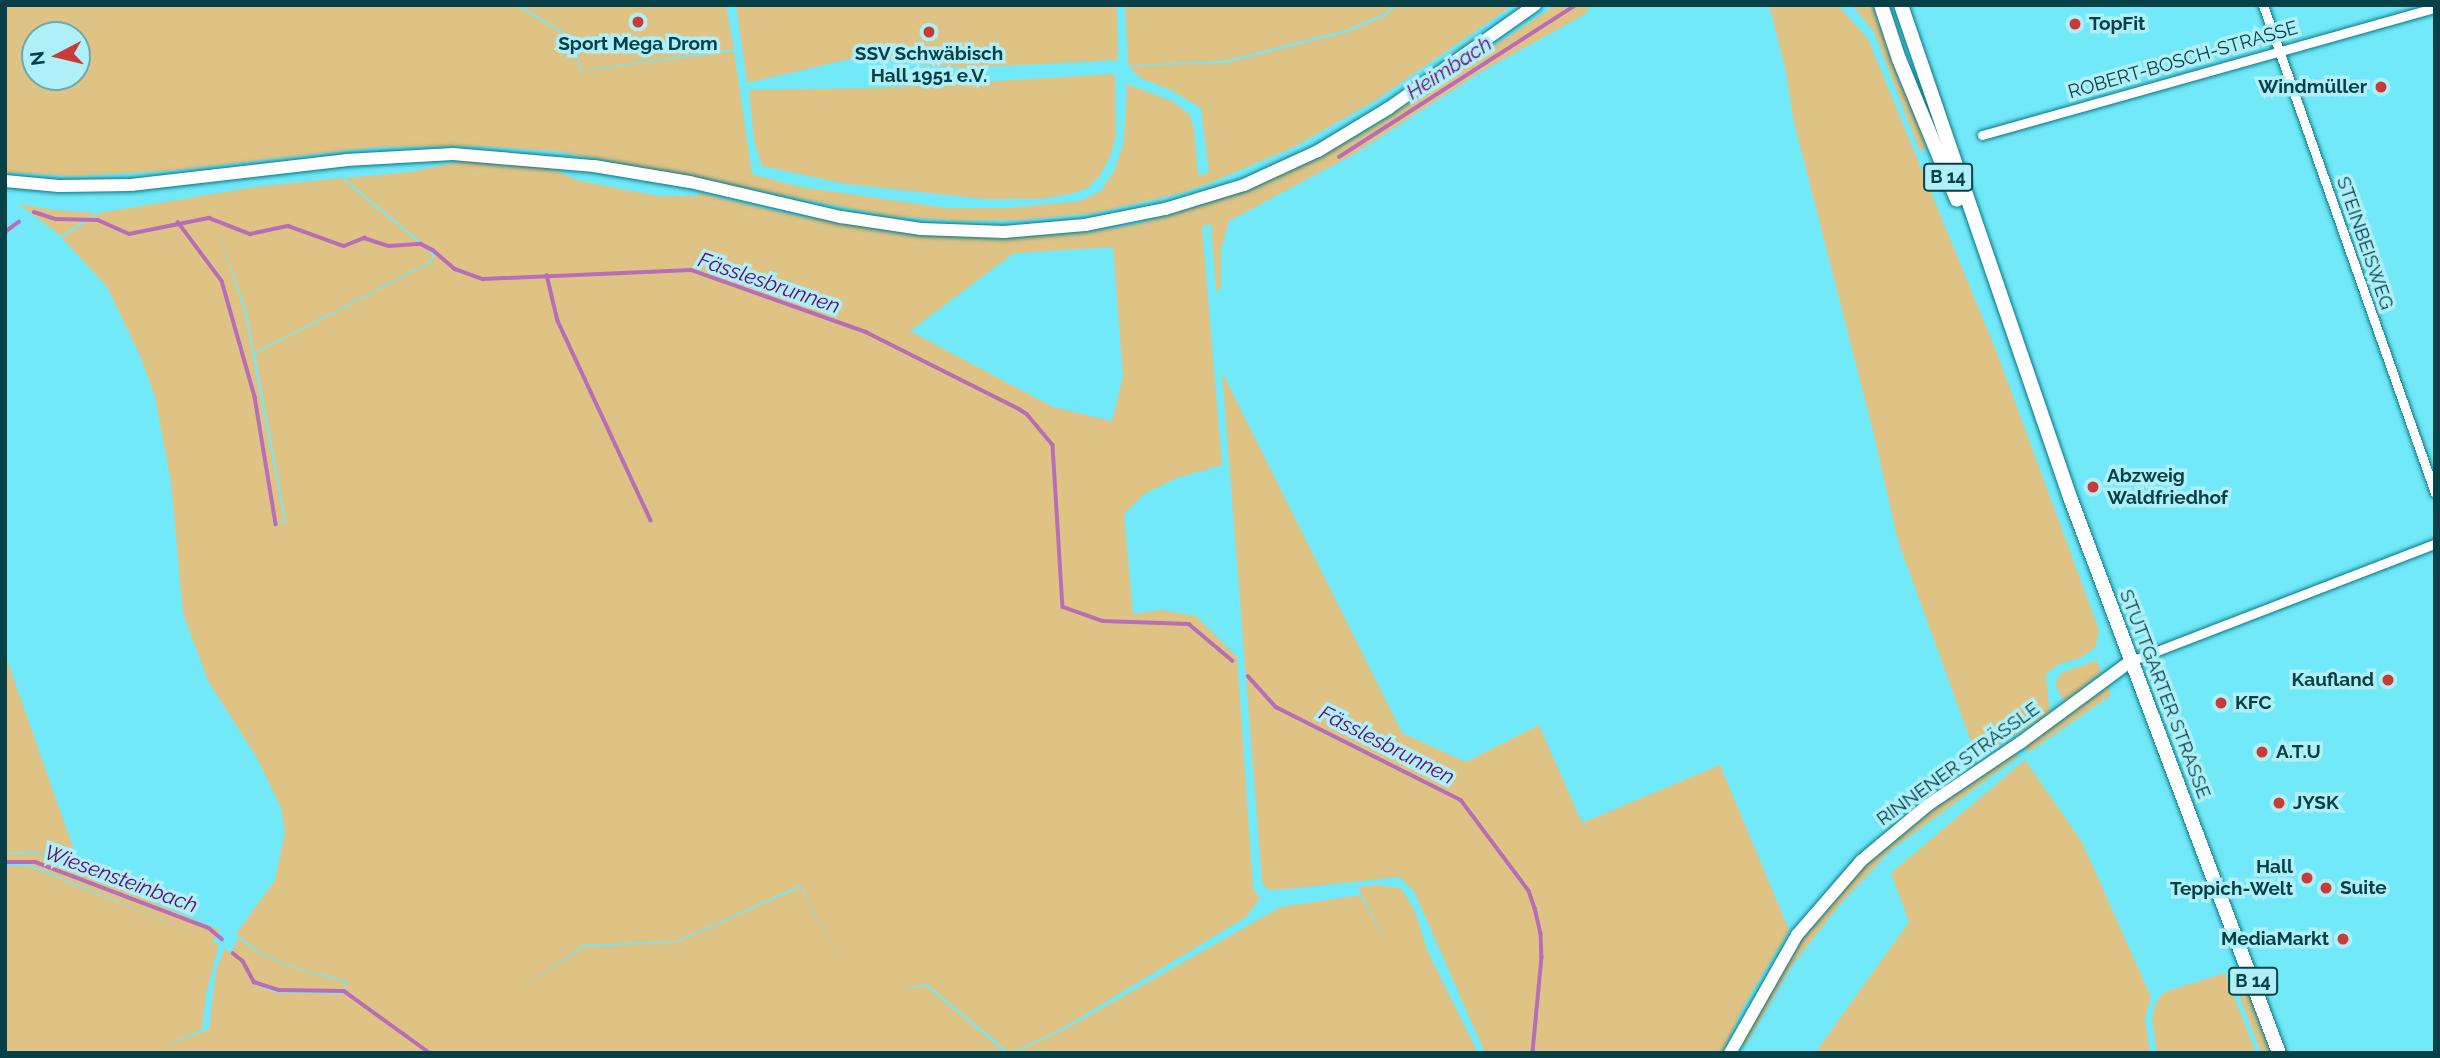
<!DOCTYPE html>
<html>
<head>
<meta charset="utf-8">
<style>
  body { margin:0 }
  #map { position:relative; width:2440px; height:1058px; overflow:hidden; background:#71e9f9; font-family:Raleway,sans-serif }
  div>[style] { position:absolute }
  .green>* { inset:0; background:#dfc385 }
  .stream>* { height:3.5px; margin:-1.75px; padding:0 1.75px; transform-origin:1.75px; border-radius:1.75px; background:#b86eb7 }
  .roads { filter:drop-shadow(0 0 2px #087783) drop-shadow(0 0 2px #087783) }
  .minor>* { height:9px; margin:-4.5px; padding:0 4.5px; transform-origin:4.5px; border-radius:4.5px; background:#fff }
  .tertiary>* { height:12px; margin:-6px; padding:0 6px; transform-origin:6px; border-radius:6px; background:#fff }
  .secondary>* { height:12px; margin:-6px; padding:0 6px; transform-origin:6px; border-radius:6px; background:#fff }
  .primary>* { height:14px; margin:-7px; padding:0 7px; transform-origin:7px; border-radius:7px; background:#fff }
  .dots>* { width:19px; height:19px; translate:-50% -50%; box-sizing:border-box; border:4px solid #aeeff8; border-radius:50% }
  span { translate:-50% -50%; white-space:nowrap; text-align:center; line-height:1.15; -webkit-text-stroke:7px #aeeff8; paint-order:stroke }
  .shield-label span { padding:2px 5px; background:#aeeff8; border:2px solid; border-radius:5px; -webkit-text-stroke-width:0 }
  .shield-label { font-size:18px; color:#084047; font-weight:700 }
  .poi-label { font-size:19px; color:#084047; font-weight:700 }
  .left { translate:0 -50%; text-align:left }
  .right { translate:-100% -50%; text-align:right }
  .street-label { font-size:19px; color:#084047 }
  .water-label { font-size:21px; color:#68066a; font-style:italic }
  .frame { position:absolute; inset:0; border:7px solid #084047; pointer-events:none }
  .north { position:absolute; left:21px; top:21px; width:70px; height:70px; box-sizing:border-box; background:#aeeff8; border:2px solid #6ca9b1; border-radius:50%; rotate:263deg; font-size:19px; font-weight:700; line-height:28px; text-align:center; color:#084047 }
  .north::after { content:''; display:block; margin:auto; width:24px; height:32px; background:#c93b35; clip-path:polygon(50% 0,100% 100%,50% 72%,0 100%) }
</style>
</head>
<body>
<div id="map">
  <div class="green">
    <div style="clip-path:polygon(evenodd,5px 5px,515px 5px,573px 40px,580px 71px,734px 51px,752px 174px,801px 187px,946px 208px,1008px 208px,1080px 201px,1101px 191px,1115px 169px,1124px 141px,1127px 84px,1172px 101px,1189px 114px,1194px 129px,1198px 175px,1209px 173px,1201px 108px,1171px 90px,1139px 77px,1129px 66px,1225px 63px,1347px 32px,1387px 15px,1397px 5px,1513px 5px,1376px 100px,1296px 146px,1210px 183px,1177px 194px,1094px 213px,1020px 220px,961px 221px,890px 216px,557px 151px,474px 146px,377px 147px,164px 171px,74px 176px,5px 172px,5px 5px,35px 35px,77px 35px,77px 77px,35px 77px,35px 35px)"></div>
    <div style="clip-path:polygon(519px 5px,726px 5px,734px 49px,581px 70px,574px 39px)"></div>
    <div style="clip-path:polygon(736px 5px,1117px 5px,1118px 60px,963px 68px,854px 58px,747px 83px)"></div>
    <div style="clip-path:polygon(1125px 5px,1394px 5px,1386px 13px,1346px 30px,1224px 61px,1128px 65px)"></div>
    <div style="clip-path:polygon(evenodd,1556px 5px,1592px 5px,1584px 15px,1482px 71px,1354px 154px,1229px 221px,1221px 250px,1221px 287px,1216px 292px,1211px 224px,1202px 226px,1222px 465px,1177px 478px,1144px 494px,1124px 514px,1133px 614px,1162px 610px,1196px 616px,1237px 657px,1253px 888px,1260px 898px,1246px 917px,1058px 1031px,1010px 1053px,927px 984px,899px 989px,926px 986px,1006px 1053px,5px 1053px,5px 866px,28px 866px,203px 937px,28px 864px,5px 864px,5px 854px,35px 853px,69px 867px,35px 851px,5px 853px,5px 654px,82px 873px,220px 930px,212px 941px,219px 944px,206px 994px,202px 1029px,163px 1047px,209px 1029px,216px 970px,225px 948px,231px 953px,238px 938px,263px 956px,297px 969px,345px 982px,344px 993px,278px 991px,253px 985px,278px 993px,345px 994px,347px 981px,297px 968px,264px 955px,236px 934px,275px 880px,285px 831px,281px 808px,257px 758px,208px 681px,183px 613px,171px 482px,155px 397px,141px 358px,107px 287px,62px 238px,99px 213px,254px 187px,341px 178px,432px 254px,431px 261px,254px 353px,246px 309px,216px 227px,244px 309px,284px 520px,273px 528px,286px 521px,255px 354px,432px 262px,434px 256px,434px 253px,344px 178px,409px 172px,468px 160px,540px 164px,580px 181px,659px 196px,697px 196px,699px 193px,792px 215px,908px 234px,1005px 238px,1082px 233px,1138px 224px,1199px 206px,1300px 166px,1363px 133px,1556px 5px,1113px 247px,1123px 376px,1112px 421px,1053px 407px,910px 331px,1014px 253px,1113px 247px,1556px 5px,801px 885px,843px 969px,801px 887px,678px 942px,583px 947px,516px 992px,583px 945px,677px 941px,801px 885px)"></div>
    <div style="clip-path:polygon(1769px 5px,1838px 5px,1868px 39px,1997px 353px,2099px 630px,2095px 648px,2080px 658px,2059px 664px,2046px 674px,2050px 714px,1977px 758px,1898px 541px,1874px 435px,1793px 118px,1785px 67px)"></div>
    <div style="clip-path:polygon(1852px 5px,1872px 5px,1926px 139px,1925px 151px,1919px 149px,1874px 32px)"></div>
    <div style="clip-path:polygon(1115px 74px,1116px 135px,1111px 154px,1101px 174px,1088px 188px,1070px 194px,1040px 199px,985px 199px,846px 184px,762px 166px,754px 140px,749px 90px,876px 88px)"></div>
    <div style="clip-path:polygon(19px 204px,54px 210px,96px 213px,61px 236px)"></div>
    <div style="clip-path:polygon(1222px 372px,1402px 733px,1466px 762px,1539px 725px,1582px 823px,1720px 765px,1789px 930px,1743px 1007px,1722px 1053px,1485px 1053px,1414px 891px,1399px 877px,1277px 890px,1267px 889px,1262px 882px)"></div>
    <div style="clip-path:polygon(2097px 660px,2101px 673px,2066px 701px,2062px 698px,2055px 684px,2061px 673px)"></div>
    <div style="clip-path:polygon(2109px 686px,2110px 696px,2029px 752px,2024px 746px)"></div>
    <div style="clip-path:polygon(2015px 753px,2018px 757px,1891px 850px,1842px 902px,1794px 963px,1747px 1043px,1740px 1045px,1793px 949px,1857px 870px,1906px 828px)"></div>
    <div style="clip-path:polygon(2025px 760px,2082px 842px,2151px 997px,2145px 1018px,2150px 1053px,1815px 1053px,1909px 922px,1891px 873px)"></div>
    <div style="clip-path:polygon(1376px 885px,1401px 888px,1415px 911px,1427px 950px,1478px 1053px,1014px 1053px,1060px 1032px,1281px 907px,1360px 895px,1388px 946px,1358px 887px)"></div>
    <div style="clip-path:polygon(2240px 968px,2271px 1053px,2261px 1053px,2234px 981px,2231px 971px)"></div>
    <div style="clip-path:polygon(2225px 973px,2256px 1053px,2157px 1053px,2152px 1018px,2156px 1002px,2164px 992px)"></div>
  </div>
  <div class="stream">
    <div style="left:1339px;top:157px;width:282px;rotate:-32.7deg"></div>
    <div style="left:34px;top:212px;width:23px;rotate:18deg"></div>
    <div style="left:56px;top:219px;width:42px;rotate:1.4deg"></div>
    <div style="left:98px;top:220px;width:34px;rotate:24deg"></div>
    <div style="left:129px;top:234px;width:82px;rotate:-11.3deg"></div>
    <div style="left:209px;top:218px;width:44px;rotate:21.3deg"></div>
    <div style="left:250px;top:234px;width:39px;rotate:-12deg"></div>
    <div style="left:288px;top:226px;width:59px;rotate:19.7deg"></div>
    <div style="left:344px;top:246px;width:22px;rotate:-22deg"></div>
    <div style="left:364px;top:238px;width:26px;rotate:18deg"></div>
    <div style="left:389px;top:246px;width:32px;rotate:-4deg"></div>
    <div style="left:421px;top:244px;width:13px;rotate:27deg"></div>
    <div style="left:433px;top:250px;width:29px;rotate:41deg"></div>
    <div style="left:455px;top:269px;width:30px;rotate:20deg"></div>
    <div style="left:483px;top:279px;width:208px;rotate:-2.5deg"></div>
    <div style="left:691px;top:270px;width:186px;rotate:19.5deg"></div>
    <div style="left:866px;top:332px;width:171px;rotate:26.7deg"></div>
    <div style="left:1019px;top:409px;width:9px;rotate:32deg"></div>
    <div style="left:1027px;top:414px;width:40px;rotate:50deg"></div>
    <div style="left:1053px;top:445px;width:162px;rotate:86.5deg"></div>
    <div style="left:1063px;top:607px;width:42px;rotate:19.3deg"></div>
    <div style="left:1103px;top:621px;width:86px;rotate:2deg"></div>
    <div style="left:1189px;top:624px;width:57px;rotate:40.1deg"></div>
    <div style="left:178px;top:222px;width:74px;rotate:53.3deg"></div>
    <div style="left:222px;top:281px;width:121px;rotate:74.1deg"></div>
    <div style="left:255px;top:397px;width:129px;rotate:80.6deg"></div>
    <div style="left:5px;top:232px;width:17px;rotate:-36deg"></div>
    <div style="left:547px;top:275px;width:47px;rotate:76.6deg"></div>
    <div style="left:558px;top:321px;width:220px;rotate:65deg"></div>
    <div style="left:1248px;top:676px;width:42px;rotate:47.9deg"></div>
    <div style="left:1276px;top:707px;width:207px;rotate:26.7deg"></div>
    <div style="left:1461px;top:800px;width:114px;rotate:53.2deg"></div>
    <div style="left:1529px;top:891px;width:18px;rotate:71deg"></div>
    <div style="left:1535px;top:908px;width:26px;rotate:77deg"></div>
    <div style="left:1541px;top:933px;width:24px;rotate:88deg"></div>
    <div style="left:1542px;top:957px;width:96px;rotate:95.4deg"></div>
    <div style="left:5px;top:862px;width:30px"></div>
    <div style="left:35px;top:862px;width:186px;rotate:20.8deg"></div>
    <div style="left:209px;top:928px;width:17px;rotate:40deg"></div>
    <div style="left:233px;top:953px;width:13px;rotate:39deg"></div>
    <div style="left:243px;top:961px;width:24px;rotate:62deg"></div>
    <div style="left:254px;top:982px;width:26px;rotate:18deg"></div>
    <div style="left:279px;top:990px;width:65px;rotate:0.9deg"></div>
    <div style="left:344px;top:991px;width:106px;rotate:35.8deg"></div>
  </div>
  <div class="roads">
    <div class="minor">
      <div style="left:2263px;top:5px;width:517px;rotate:70.58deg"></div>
      <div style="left:1982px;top:135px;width:470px;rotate:-15.7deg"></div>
      <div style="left:2131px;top:661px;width:326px;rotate:-21.1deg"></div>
    </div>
    <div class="tertiary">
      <div style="left:1730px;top:1053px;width:136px;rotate:-60.4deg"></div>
      <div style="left:1797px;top:935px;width:98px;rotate:-49.1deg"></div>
      <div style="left:1861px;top:861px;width:87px;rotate:-39.9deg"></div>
      <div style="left:1928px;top:805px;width:111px;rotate:-34deg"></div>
      <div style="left:2020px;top:743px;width:138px;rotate:-36.5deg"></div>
    </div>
    <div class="secondary">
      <div style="left:5px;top:181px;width:54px;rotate:5.3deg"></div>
      <div style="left:59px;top:186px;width:72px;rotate:-0.8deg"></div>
      <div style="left:131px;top:185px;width:216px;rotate:-6.6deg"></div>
      <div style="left:346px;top:160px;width:107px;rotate:-3.2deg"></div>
      <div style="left:453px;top:154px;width:142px;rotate:4.9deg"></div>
      <div style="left:594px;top:166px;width:97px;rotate:9.5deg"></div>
      <div style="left:690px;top:182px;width:155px;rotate:13.1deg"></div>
      <div style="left:841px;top:217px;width:81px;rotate:8.5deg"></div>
      <div style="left:921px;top:229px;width:83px;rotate:2.1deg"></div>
      <div style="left:1004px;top:232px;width:81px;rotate:-4.9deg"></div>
      <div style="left:1085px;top:225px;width:82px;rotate:-11.3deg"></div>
      <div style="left:1165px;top:209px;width:83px;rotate:-16.9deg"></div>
      <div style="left:1244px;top:185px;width:81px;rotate:-24.7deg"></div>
      <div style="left:1318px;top:151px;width:83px;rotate:-31.2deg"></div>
      <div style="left:1389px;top:108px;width:179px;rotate:-35.2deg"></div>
    </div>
    <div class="primary">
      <div style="left:1881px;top:5px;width:57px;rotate:71.6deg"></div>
      <div style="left:1899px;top:59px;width:152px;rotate:67.6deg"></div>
      <div style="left:1901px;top:5px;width:523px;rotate:71.05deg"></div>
      <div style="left:2071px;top:500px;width:591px;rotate:69.39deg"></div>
    </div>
  </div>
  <div class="dots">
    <div style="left:638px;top:22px;background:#c93b35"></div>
    <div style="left:2075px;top:24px;background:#c93b35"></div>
    <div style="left:929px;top:32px;background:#c93b35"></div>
    <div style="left:2381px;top:87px;background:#c93b35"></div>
    <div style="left:2093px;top:487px;background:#c93b35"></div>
    <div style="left:2388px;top:680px;background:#c93b35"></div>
    <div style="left:2221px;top:703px;background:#c93b35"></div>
    <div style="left:2262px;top:752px;background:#c93b35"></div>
    <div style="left:2279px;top:803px;background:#c93b35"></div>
    <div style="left:2307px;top:878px;background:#c93b35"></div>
    <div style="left:2326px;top:888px;background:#c93b35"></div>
    <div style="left:2343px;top:939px;background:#c93b35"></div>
  </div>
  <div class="shield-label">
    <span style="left:1948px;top:177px">B 14</span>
    <span style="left:2253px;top:981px">B 14</span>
  </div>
  <div class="poi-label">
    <span class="left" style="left:2089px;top:24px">TopFit</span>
    <span style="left:638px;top:44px">Sport Mega Drom</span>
    <span style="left:929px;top:65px">SSV Schwäbisch<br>Hall 1951 e.V.</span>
    <span class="right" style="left:2367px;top:87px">Windmüller</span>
    <span class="left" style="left:2107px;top:487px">Abzweig<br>Waldfriedhof</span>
    <span class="right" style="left:2374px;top:680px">Kaufland</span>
    <span class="left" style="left:2235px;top:703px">KFC</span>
    <span class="left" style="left:2276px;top:752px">A.T.U</span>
    <span class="left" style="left:2293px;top:803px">JYSK</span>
    <span class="right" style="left:2293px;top:878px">Hall<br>Teppich-Welt</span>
    <span class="left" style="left:2340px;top:888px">Suite</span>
    <span class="right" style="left:2329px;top:939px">MediaMarkt</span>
  </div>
  <div class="street-label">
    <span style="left:2183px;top:60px;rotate:-16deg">ROBERT-BOSCH-STRASSE</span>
    <span style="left:2365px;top:243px;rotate:71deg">STEINBEISWEG</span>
    <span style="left:2165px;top:694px;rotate:69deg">STUTTGARTER STRASSE</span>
    <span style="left:1958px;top:764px;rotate:-36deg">RINNENER STRÄSSLE</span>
  </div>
  <div class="water-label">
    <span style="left:1449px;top:68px;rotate:-33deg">Heimbach</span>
    <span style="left:769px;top:283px;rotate:19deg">Fässlesbrunnen</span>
    <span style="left:1387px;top:745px;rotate:27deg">Fässlesbrunnen</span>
    <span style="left:121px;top:879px;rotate:20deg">Wiesensteinbach</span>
  </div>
  <div class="frame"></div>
  <div class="north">N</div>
</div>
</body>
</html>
